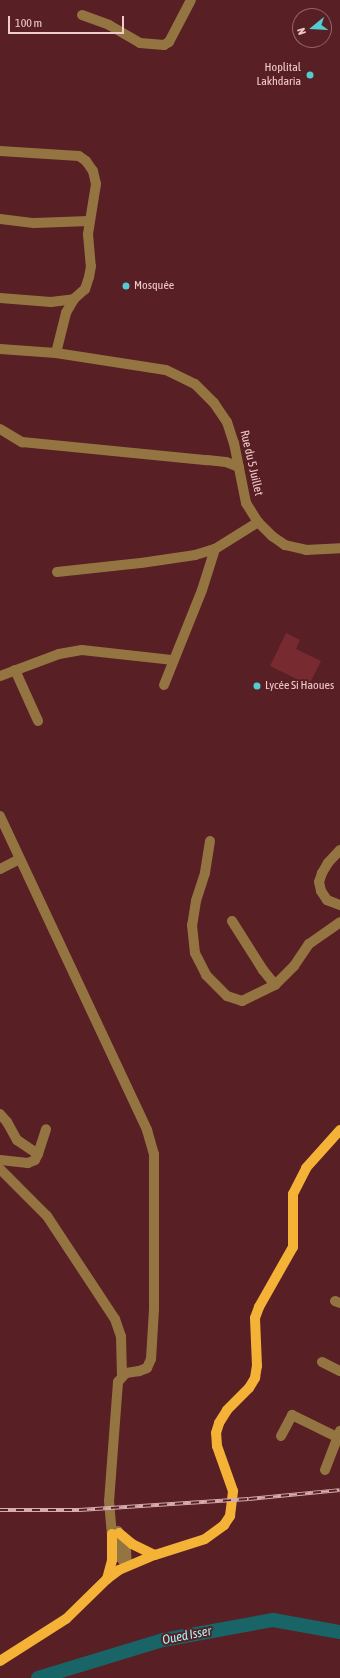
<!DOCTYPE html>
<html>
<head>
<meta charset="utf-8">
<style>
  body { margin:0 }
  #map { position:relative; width:340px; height:1678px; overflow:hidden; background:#581f24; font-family:"Asap Condensed",sans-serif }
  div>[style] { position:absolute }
  .green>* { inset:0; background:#782a31 }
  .river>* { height:14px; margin:-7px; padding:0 7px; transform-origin:7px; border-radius:7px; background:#186466 }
  .minor>* { height:10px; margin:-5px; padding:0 5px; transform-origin:5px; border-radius:5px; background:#947541 }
  .major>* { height:10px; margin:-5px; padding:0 5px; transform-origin:5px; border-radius:5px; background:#f4b237 }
  .rail>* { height:4px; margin-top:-2px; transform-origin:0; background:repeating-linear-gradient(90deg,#581f24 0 8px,#d7adae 0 16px); box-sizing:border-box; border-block:1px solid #d7adae }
  .dots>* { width:11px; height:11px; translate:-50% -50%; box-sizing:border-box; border:2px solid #581f24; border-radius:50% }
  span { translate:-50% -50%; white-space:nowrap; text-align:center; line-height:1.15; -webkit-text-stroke:4px #581f24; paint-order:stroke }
  .poi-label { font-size:12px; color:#f1cbcb }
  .right { translate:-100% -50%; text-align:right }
  .left { translate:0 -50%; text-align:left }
  .street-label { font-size:12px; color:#f1cbcb }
  .water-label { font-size:13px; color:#9af7fa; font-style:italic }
  .north { position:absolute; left:292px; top:8px; width:40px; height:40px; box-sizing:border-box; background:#581f24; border:1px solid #956467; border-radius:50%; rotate:252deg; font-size:11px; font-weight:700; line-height:16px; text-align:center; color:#f1cbcb }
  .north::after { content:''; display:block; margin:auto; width:14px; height:18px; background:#52ccd1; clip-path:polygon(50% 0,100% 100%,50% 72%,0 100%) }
  .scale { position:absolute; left:8px; top:16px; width:116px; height:18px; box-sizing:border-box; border:2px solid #f1cbcb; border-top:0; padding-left:5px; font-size:12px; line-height:14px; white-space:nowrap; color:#f1cbcb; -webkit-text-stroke:3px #581f24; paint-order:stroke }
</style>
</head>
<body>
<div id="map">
  <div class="green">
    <div style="clip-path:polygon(286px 633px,300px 640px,296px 649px,321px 661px,309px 685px,270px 666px)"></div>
  </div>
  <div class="river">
    <div style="left:38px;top:1678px;width:131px;rotate:-16.9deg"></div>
    <div style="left:163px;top:1640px;width:112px;rotate:-10.3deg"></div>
    <div style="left:273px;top:1620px;width:68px;rotate:10.2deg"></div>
  </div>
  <div class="minor">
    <div style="left:82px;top:15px;width:29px;rotate:20deg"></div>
    <div style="left:109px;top:25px;width:36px;rotate:30deg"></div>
    <div style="left:140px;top:43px;width:24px;rotate:5deg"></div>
    <div style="left:164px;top:45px;width:6px;rotate:-31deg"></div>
    <div style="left:169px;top:42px;width:47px;rotate:-62.4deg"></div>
    <div style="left:0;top:151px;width:79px;rotate:3.6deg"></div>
    <div style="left:79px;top:156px;width:9px;rotate:36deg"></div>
    <div style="left:86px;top:161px;width:12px;rotate:55deg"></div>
    <div style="left:93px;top:171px;width:13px;rotate:77deg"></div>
    <div style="left:96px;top:184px;width:51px;rotate:99.1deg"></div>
    <div style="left:88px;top:234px;width:32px;rotate:85deg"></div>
    <div style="left:91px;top:266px;width:11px;rotate:100deg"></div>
    <div style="left:89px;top:277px;width:13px;rotate:108deg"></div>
    <div style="left:85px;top:289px;width:15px;rotate:138deg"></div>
    <div style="left:74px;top:299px;width:16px;rotate:120deg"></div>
    <div style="left:66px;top:313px;width:41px;rotate:104deg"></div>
    <div style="left:0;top:219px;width:34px;rotate:7deg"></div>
    <div style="left:34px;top:223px;width:55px;rotate:-2.1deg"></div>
    <div style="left:0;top:298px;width:51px;rotate:4.5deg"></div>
    <div style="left:51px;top:302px;width:23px;rotate:-7deg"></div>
    <div style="left:0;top:349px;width:56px;rotate:4.1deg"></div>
    <div style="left:56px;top:353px;width:111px;rotate:8.8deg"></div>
    <div style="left:166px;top:370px;width:32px;rotate:26deg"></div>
    <div style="left:195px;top:384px;width:27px;rotate:45deg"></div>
    <div style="left:214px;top:403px;width:23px;rotate:56deg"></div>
    <div style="left:227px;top:422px;width:22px;rotate:72deg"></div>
    <div style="left:234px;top:443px;width:61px;rotate:78.7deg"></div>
    <div style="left:246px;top:503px;width:22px;rotate:58deg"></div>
    <div style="left:258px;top:522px;width:20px;rotate:45deg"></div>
    <div style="left:272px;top:536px;width:16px;rotate:35deg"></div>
    <div style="left:285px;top:545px;width:22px;rotate:13deg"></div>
    <div style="left:306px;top:550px;width:34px;rotate:-3deg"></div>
    <div style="left:0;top:429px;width:26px;rotate:31deg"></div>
    <div style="left:22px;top:442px;width:186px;rotate:5.6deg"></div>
    <div style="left:207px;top:460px;width:19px;rotate:6deg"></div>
    <div style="left:226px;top:462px;width:14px;rotate:21deg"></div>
    <div style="left:57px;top:572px;width:84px;rotate:-6.1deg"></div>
    <div style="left:141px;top:563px;width:55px;rotate:-8.4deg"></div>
    <div style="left:195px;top:555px;width:21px;rotate:-17deg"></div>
    <div style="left:215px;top:549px;width:51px;rotate:-32.1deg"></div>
    <div style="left:15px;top:670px;width:56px;rotate:65.7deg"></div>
    <div style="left:0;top:676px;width:63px;rotate:-20.4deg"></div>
    <div style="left:59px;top:654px;width:23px;rotate:-10deg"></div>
    <div style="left:82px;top:650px;width:92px;rotate:6.3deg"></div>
    <div style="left:164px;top:685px;width:102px;rotate:-68.2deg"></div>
    <div style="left:202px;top:590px;width:43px;rotate:-72.4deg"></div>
    <div style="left:0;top:816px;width:347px;rotate:64.9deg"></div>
    <div style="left:147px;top:1130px;width:25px;rotate:74deg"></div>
    <div style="left:154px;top:1154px;width:155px;rotate:90deg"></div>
    <div style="left:154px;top:1309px;width:50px;rotate:93.4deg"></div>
    <div style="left:151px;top:1359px;width:10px;rotate:114deg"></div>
    <div style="left:147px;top:1368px;width:9px;rotate:159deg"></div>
    <div style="left:139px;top:1371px;width:13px;rotate:171deg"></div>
    <div style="left:126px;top:1373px;width:12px;rotate:132deg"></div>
    <div style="left:118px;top:1382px;width:119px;rotate:94.3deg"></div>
    <div style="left:109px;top:1501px;width:33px;rotate:85deg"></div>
    <div style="left:112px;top:1534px;width:26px;rotate:69deg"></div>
    <div style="left:121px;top:1558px;width:10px;rotate:53deg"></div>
    <div style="left:210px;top:841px;width:32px;rotate:99deg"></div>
    <div style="left:205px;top:873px;width:29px;rotate:108deg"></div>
    <div style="left:196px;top:901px;width:24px;rotate:99deg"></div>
    <div style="left:192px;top:925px;width:28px;rotate:84deg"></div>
    <div style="left:195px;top:953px;width:25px;rotate:63deg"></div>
    <div style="left:206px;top:975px;width:30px;rotate:45deg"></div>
    <div style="left:227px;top:996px;width:16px;rotate:18deg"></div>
    <div style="left:242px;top:1001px;width:37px;rotate:-26deg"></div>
    <div style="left:275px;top:985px;width:27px;rotate:-45deg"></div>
    <div style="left:294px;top:966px;width:27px;rotate:-56deg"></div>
    <div style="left:309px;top:944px;width:38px;rotate:-35deg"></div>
    <div style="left:340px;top:850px;width:18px;rotate:133deg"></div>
    <div style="left:328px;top:863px;width:12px;rotate:121deg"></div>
    <div style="left:322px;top:873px;width:9px;rotate:108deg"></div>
    <div style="left:319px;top:882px;width:9px;rotate:77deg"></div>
    <div style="left:321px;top:891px;width:11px;rotate:56deg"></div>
    <div style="left:327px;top:900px;width:14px;rotate:21deg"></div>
    <div style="left:0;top:869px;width:22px;rotate:-27deg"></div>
    <div style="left:232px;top:921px;width:58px;rotate:57.7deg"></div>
    <div style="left:263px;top:970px;width:19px;rotate:51deg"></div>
    <div style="left:0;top:1114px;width:11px;rotate:49deg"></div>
    <div style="left:7px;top:1122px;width:21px;rotate:61deg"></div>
    <div style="left:17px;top:1140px;width:25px;rotate:34deg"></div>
    <div style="left:38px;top:1154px;width:7px;rotate:117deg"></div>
    <div style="left:35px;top:1160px;width:8px;rotate:157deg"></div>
    <div style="left:28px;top:1163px;width:28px;rotate:-174deg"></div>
    <div style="left:38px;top:1154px;width:26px;rotate:-72deg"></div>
    <div style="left:0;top:1169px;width:66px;rotate:45deg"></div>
    <div style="left:47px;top:1216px;width:123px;rotate:56.6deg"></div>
    <div style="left:115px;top:1319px;width:18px;rotate:71deg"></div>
    <div style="left:121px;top:1336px;width:40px;rotate:88.6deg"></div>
    <div style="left:335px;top:1301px;width:5px;rotate:22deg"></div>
    <div style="left:322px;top:1362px;width:20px;rotate:27deg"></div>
    <div style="left:281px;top:1436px;width:24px;rotate:-62deg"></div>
    <div style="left:292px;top:1415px;width:50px;rotate:26.1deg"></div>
    <div style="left:325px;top:1470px;width:42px;rotate:-69deg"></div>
    <div style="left:118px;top:1531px;width:22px;rotate:68deg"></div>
    <div style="left:126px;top:1551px;width:15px;rotate:86deg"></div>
  </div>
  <div class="major">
    <div style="left:119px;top:1533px;width:17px;rotate:40deg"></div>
    <div style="left:132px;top:1544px;width:25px;rotate:26deg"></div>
    <div style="left:107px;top:1579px;width:20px;rotate:-75deg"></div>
    <div style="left:112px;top:1560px;width:26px;rotate:-90deg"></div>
    <div style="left:0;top:1661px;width:78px;rotate:-32.5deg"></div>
    <div style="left:66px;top:1619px;width:57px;rotate:-44.3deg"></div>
    <div style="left:107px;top:1579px;width:15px;rotate:-37deg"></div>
    <div style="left:119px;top:1570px;width:39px;rotate:-23deg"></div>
    <div style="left:155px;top:1555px;width:52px;rotate:-17.7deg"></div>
    <div style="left:205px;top:1539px;width:24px;rotate:-36deg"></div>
    <div style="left:224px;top:1525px;width:11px;rotate:-56deg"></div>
    <div style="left:230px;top:1516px;width:25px;rotate:-83deg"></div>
    <div style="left:233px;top:1491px;width:48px;rotate:-109.6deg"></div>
    <div style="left:217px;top:1446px;width:13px;rotate:-94deg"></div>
    <div style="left:216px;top:1433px;width:10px;rotate:-73deg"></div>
    <div style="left:219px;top:1423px;width:15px;rotate:-58deg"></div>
    <div style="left:227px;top:1410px;width:31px;rotate:-45deg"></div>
    <div style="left:249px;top:1388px;width:12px;rotate:-59deg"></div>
    <div style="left:255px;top:1378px;width:12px;rotate:-81deg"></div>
    <div style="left:257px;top:1366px;width:48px;rotate:-92.4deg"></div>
    <div style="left:255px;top:1318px;width:12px;rotate:-70deg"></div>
    <div style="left:259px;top:1307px;width:69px;rotate:-60.5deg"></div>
    <div style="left:293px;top:1247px;width:53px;rotate:-90deg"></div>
    <div style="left:293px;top:1194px;width:29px;rotate:-63deg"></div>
    <div style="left:306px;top:1168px;width:51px;rotate:-48.2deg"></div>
  </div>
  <div class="rail">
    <div style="left:0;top:1510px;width:79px"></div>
    <div style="left:79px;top:1510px;width:170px;rotate:-3.7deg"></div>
    <div style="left:249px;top:1499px;width:91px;rotate:-5.6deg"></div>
  </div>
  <div class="dots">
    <div style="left:310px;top:75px;background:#52ccd1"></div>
    <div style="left:126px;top:286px;background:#52ccd1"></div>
    <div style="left:257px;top:686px;background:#52ccd1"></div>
  </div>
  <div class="poi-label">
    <span class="right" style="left:301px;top:75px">Hoplital<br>Lakhdaria</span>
    <span class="left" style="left:134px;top:286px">Mosquée</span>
    <span class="left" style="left:265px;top:686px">Lycée Si Haoues</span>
  </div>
  <div class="street-label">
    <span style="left:251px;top:463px;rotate:77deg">Rue du 5 Juillet</span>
  </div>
  <div class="water-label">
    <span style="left:187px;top:1636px;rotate:-11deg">Oued Isser</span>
  </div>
  <div class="north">N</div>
  <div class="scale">100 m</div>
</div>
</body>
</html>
